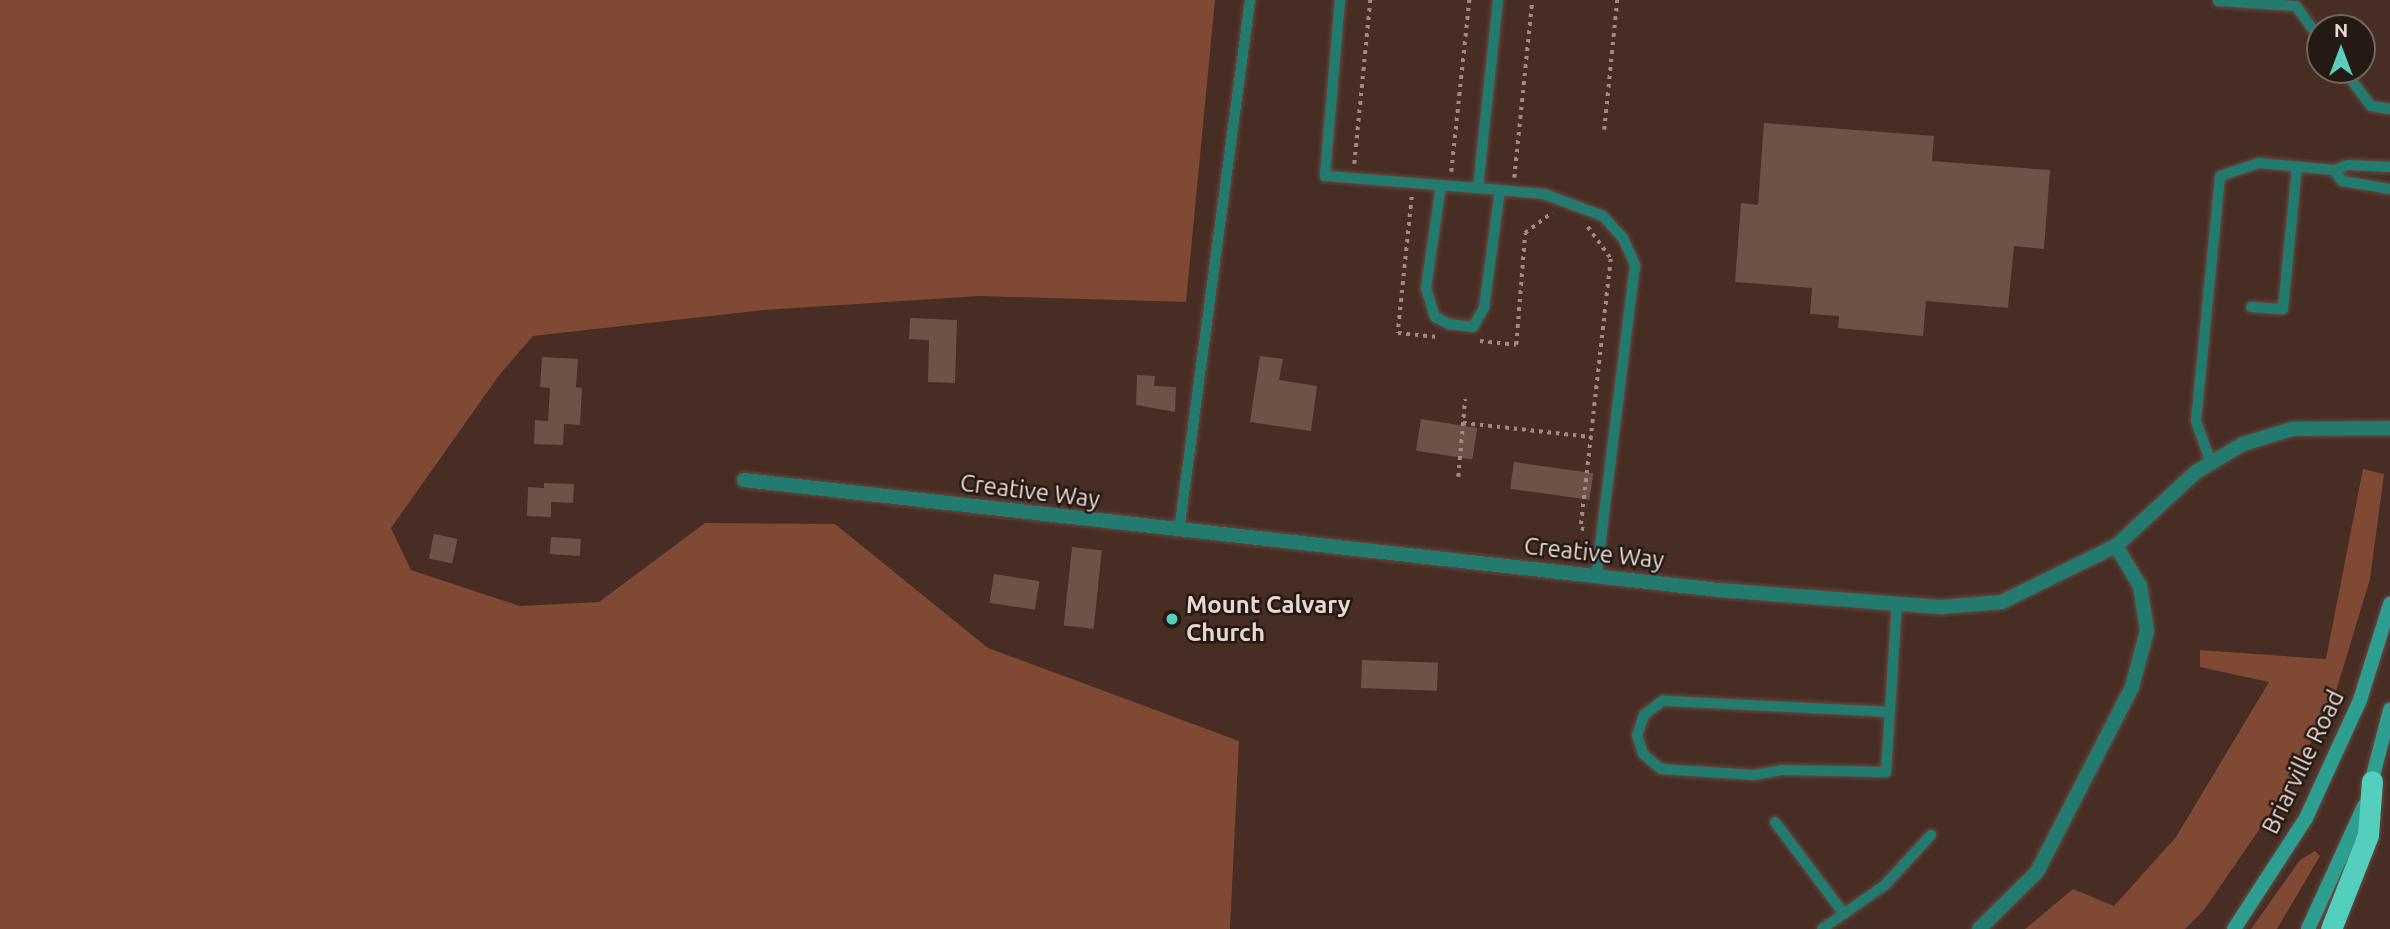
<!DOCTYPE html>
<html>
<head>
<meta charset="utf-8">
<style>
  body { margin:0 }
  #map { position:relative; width:2390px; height:929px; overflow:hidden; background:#472d23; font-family:Ubuntu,sans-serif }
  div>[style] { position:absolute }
  .green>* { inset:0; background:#7f4933 }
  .building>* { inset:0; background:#6e5247; transform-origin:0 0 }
  .path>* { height:3.5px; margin-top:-1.75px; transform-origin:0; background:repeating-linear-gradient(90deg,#a08b83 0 3.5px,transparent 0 8.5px) }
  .roads { filter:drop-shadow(0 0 2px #644c42) drop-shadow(0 0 2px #644c42) }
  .service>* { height:10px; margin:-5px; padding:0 5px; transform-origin:5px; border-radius:5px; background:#237b70 }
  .minor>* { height:14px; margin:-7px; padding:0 7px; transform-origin:7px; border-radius:7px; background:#237b70 }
  .secondary>* { height:14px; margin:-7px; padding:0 7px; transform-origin:7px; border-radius:7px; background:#2d9e90 }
  .motorway>* { height:21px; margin:-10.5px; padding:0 10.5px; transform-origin:10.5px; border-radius:10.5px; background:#54cebd }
  .dots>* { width:19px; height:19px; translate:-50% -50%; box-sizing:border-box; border:4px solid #251914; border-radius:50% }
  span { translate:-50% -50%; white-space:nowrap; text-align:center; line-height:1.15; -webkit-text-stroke:5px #251914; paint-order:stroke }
  .street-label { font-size:24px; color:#e9d8d2 }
  .poi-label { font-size:24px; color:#e9d8d2; font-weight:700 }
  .left { translate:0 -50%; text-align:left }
  .north { position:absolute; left:2306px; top:14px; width:70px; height:70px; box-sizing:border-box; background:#251914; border:2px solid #736560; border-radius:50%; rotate:0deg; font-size:19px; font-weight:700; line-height:28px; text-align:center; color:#e9d8d2 }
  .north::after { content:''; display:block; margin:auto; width:24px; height:32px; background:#5acebd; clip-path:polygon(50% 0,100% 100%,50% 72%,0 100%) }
</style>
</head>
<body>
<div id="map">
  <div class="green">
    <div style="clip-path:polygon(0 0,1215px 0,1186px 302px,979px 296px,764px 310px,533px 336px,500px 374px,391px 528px,411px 570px,520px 606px,599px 602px,705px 523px,835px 524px,988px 648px,1239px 741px,1230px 929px,0 929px)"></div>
    <div style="clip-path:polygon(2363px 469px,2384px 474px,2370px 579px,2334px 698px,2287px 789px,2204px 910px,2185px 929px,2025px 929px,2073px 889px,2114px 906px,2176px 837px,2269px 682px,2200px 667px,2200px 650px,2326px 659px)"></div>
    <div style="clip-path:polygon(2315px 851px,2320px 856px,2277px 929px,2251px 929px,2300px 860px)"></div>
  </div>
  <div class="building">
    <div style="clip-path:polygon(1764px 123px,1934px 136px,1932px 161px,2050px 170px,2044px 249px,2014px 246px,2008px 308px,1926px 301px,1923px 336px,1838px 328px,1839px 316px,1810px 314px,1812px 288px,1735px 282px,1741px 203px,1758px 205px)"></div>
    <div style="clip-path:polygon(910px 318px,957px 320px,955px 383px,928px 382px,929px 340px,909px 339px)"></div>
    <div style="clip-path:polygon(1260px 356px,1283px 359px,1279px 380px,1317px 386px,1311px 431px,1250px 422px)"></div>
    <div style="clip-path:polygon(542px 357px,578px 359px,576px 387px,582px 388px,580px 425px,564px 424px,563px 445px,534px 444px,535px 420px,548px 421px,550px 388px,540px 387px)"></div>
    <div style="clip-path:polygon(1137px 375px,1155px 376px,1154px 386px,1176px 387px,1175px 412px,1136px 405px)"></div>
    <div style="left:1421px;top:419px;width:57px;height:32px;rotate:9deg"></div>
    <div style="left:1514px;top:462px;width:80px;height:27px;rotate:8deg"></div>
    <div style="clip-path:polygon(544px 483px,574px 484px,573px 503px,551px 502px,551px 517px,527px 516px,528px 487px,544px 488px)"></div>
    <div style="left:434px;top:534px;width:24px;height:25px;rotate:12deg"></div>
    <div style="left:551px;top:537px;width:30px;height:17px;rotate:4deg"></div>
    <div style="left:1072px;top:547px;width:30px;height:79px;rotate:6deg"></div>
    <div style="left:994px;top:574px;width:46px;height:29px;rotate:9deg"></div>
    <div style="left:1362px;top:660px;width:76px;height:28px;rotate:2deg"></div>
  </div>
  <div class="path">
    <div style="left:1604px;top:130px;width:131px;rotate:-84.3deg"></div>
    <div style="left:1354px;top:164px;width:165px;rotate:-84.4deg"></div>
    <div style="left:1451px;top:172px;width:173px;rotate:-84deg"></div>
    <div style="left:1514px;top:178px;width:179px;rotate:-84.2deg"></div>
    <div style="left:1412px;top:197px;width:137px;rotate:95.9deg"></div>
    <div style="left:1398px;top:333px;width:40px;rotate:5.7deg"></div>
    <div style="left:1588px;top:227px;width:39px;rotate:54deg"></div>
    <div style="left:1611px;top:259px;width:271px;rotate:96.4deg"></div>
    <div style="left:1581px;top:528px;width:8px;rotate:23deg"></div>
    <div style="left:1480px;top:341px;width:36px;rotate:6deg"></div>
    <div style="left:1516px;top:345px;width:112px;rotate:-85.4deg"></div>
    <div style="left:1525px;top:233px;width:34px;rotate:-37deg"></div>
    <div style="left:1463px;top:423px;width:129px;rotate:6.2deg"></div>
    <div style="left:1458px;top:477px;width:78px;rotate:-84.9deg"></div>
  </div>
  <div class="roads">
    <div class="service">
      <div style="left:1340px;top:0;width:177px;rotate:94.9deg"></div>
      <div style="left:1325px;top:176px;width:153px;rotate:4.5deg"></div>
      <div style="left:1498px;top:0;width:189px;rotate:96.1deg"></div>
      <div style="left:1478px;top:188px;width:66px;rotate:5.2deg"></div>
      <div style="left:1544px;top:194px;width:63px;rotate:20.4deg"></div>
      <div style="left:1603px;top:216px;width:30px;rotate:48deg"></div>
      <div style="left:1623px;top:238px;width:30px;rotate:66deg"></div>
      <div style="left:1635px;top:265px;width:313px;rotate:97.1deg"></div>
      <div style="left:2218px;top:1px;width:78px;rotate:3.7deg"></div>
      <div style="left:2296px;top:6px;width:41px;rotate:54deg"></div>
      <div style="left:2344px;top:70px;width:45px;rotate:53.1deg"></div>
      <div style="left:2371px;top:106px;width:19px;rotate:9deg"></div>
      <div style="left:2390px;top:167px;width:42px;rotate:-177.3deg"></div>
      <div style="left:2348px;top:165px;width:15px;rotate:160deg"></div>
      <div style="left:2334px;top:170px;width:14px;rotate:54deg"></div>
      <div style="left:2342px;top:181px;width:49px;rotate:9.5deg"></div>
      <div style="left:1441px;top:185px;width:104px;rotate:98.3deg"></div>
      <div style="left:1426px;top:288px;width:30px;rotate:73deg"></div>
      <div style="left:1435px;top:317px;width:16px;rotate:27deg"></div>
      <div style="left:1449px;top:324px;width:24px;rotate:7deg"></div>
      <div style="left:1473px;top:327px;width:22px;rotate:-60deg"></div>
      <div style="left:1484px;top:308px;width:119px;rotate:-82.3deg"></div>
      <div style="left:2251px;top:307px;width:32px;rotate:4deg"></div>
      <div style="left:2283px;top:309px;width:143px;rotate:-84.4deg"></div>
      <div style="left:2211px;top:463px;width:45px;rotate:-109.7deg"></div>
      <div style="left:2196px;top:421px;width:246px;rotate:-84.4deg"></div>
      <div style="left:2220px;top:176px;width:41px;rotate:-18.4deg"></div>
      <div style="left:2259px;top:163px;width:75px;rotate:5.3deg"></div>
      <div style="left:1179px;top:531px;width:536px;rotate:-82.38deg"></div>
      <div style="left:1890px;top:712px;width:228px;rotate:-177.2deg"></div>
      <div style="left:1662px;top:701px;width:23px;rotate:142deg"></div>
      <div style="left:1644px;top:715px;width:21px;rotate:109deg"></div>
      <div style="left:1637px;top:735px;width:20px;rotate:72deg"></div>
      <div style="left:1643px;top:754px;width:23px;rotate:40deg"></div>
      <div style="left:1661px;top:769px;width:93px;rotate:3.7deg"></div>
      <div style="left:1754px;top:775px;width:28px;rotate:-10deg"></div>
      <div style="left:1782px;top:770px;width:104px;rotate:1.1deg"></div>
      <div style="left:1886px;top:772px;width:168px;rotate:-86.3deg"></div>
      <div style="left:1775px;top:822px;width:115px;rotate:53.1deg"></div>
      <div style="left:1822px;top:929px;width:77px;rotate:-34.9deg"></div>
      <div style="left:1885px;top:885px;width:68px;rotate:-47.4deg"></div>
    </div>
    <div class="minor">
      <div style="left:744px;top:480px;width:981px;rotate:6.44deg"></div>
      <div style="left:1719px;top:590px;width:224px;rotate:4.4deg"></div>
      <div style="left:1942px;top:607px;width:60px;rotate:-4.8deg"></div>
      <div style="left:2002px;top:602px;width:127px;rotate:-26.2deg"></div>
      <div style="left:2116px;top:546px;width:109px;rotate:-42.8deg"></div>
      <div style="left:2196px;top:472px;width:55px;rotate:-30.8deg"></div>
      <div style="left:2243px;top:444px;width:51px;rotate:-17deg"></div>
      <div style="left:2292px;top:429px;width:98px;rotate:-0.6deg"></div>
      <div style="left:1979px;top:929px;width:81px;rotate:-44.5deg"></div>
      <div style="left:2037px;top:872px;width:208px;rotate:-62.8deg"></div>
      <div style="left:2132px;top:687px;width:58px;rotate:-75deg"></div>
      <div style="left:2147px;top:631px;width:46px;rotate:-98.8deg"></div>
      <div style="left:2140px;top:586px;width:47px;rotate:-121deg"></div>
    </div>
    <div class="secondary">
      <div style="left:2370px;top:787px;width:80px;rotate:-75.4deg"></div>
      <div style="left:2234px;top:929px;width:132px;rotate:-57deg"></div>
      <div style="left:2306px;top:818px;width:130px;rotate:-65.4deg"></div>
      <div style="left:2360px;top:700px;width:101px;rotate:-72.6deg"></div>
      <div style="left:2308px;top:929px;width:135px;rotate:-65.5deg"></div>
    </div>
    <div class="motorway">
      <div style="left:2331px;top:929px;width:101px;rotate:-68.5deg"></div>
      <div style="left:2368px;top:835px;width:54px;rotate:-85.8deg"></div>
    </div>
  </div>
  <div class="dots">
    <div style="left:1172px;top:619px;background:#5acebd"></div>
  </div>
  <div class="street-label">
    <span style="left:1030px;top:491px;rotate:7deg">Creative Way</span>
    <span style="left:1594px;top:553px;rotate:6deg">Creative Way</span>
    <span style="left:2303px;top:762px;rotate:-64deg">Briarville Road</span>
  </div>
  <div class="poi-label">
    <span class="left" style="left:1186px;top:619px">Mount Calvary<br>Church</span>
  </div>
  <div class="north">N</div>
</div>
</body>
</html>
